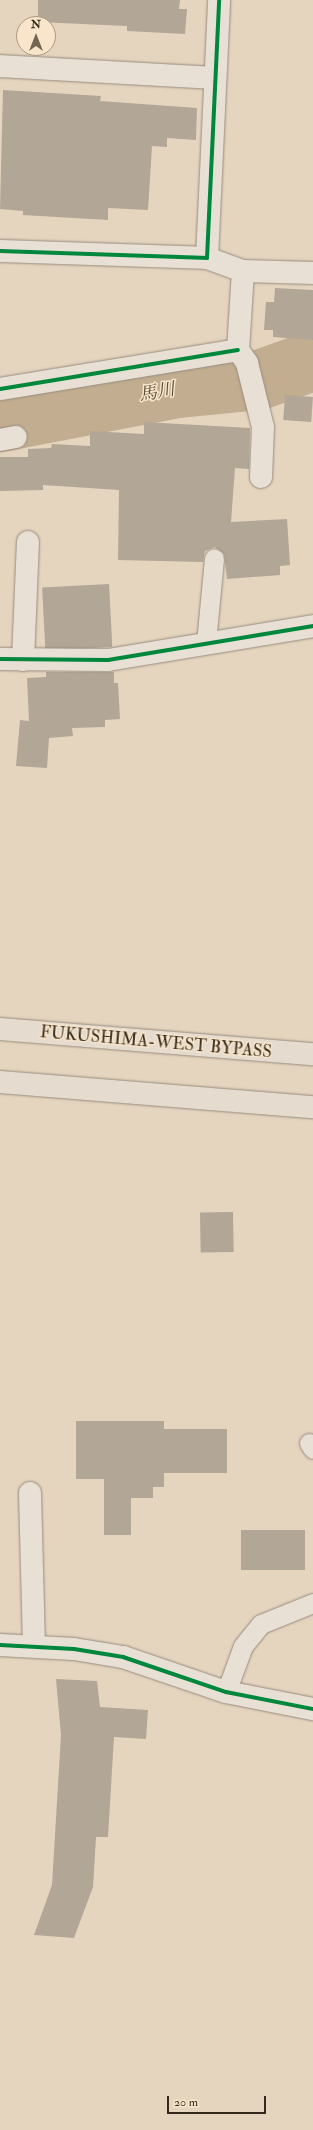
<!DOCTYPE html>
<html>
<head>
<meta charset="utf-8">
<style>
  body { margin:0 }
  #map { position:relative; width:313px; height:2130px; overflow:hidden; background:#e5d4be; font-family:"IM FELL Double Pica","Noto Serif JP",serif }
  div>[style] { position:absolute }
  .river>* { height:60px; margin:-30px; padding:0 30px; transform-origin:30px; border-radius:30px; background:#c2ad90 }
  .building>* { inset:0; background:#b2a697; transform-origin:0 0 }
  .roads { filter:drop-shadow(0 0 1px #978c7f) drop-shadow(0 0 1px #978c7f) }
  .lane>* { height:19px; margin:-9.5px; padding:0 9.5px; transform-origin:9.5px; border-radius:9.5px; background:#e8e0d5 }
  .street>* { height:22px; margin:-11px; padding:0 11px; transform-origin:11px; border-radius:11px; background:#e8e0d5 }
  .highway>* { height:22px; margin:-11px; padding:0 11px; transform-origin:11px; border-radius:11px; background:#e5dbce }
  .cycleway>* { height:4px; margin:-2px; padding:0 2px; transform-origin:2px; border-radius:2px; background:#00873e }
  span { translate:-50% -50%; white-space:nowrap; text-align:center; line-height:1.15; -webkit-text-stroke:3px #f8e5ca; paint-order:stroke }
  .street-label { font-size:17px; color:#34291a }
  .water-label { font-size:18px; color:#5a4c37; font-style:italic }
  .north { position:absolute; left:16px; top:16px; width:40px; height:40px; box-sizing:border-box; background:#f8e5ca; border:1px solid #aa9a84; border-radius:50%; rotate:0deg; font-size:11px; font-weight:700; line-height:16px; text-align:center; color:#34291a }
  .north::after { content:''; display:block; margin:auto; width:14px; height:18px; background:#726553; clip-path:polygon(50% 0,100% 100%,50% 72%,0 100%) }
  .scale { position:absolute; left:167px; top:2096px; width:99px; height:18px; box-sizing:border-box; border:2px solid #34291a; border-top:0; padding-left:5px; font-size:12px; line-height:14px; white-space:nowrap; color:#34291a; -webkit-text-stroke:3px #f8e5ca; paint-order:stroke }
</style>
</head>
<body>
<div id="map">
  <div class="river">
    <div style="left:0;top:422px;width:182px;rotate:-10.8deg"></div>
    <div style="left:179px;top:388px;width:80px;rotate:-5.7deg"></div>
    <div style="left:259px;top:380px;width:57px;rotate:-19.4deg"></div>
  </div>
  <div class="building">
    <div style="clip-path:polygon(38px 0,180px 0,179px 9px,187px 9px,185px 34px,127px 31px,127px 26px,38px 22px)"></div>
    <div style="clip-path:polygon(3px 90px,101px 96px,100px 101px,197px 108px,196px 140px,167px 138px,167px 147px,152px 146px,148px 210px,108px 208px,108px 220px,23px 215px,23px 211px,0 209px)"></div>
    <div style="clip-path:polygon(275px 288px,313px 290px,313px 340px,273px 337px,273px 330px,264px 330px,266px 302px,274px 302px)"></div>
    <div style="left:285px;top:395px;width:28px;height:25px;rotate:4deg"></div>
    <div style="clip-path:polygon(144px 422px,250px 428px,249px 469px,235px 468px,231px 522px,287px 519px,290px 565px,280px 566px,280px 575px,227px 579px,224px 554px,215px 547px,205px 551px,203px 562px,118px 560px,119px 490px,43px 485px,43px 490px,0 491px,0 457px,28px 457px,28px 449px,51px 448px,52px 444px,90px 446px,90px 431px,144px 434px)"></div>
    <div style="left:109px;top:584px;width:63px;height:67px;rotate:87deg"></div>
    <div style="clip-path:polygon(46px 672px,114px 672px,114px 683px,118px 683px,120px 719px,105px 720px,105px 727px,72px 728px,73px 736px,49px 738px,47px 768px,16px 766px,20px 720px,29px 721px,27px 678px,46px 677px)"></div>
    <div style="left:233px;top:1212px;width:40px;height:33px;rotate:89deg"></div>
    <div style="clip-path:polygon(76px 1421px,164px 1421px,164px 1429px,227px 1429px,227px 1473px,164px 1473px,164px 1487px,153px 1487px,153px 1498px,131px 1498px,131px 1535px,104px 1535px,104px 1479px,76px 1479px)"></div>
    <div style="left:241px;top:1530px;width:64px;height:40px"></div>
    <div style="clip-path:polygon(56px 1679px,97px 1681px,100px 1707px,148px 1710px,146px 1739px,114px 1737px,108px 1837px,96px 1837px,93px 1887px,74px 1938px,34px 1935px,52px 1885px,61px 1735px)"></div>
  </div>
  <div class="roads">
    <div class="lane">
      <div style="left:206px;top:643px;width:85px;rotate:-84.6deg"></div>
      <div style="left:309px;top:1443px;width:7px;rotate:56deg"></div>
      <div style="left:226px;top:1692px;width:49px;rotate:-69.7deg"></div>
      <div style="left:243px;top:1646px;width:28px;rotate:-51deg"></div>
      <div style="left:261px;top:1624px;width:56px;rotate:-22deg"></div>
    </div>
    <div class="street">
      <div style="left:0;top:66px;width:214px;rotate:3.2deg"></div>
      <div style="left:0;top:251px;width:207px;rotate:1.9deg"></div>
      <div style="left:207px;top:258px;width:258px;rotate:-87.3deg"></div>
      <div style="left:207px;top:258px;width:38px;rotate:20deg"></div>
      <div style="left:243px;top:271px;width:70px;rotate:1.6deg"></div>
      <div style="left:243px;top:271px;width:79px;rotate:93.6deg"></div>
      <div style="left:238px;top:350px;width:16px;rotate:55deg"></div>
      <div style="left:247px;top:363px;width:66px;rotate:76deg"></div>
      <div style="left:263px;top:427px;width:50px;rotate:92.3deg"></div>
      <div style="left:0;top:389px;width:241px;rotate:-9.3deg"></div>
      <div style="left:0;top:440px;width:16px;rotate:-11deg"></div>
      <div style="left:0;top:659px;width:108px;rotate:0.5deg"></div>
      <div style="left:108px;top:660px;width:208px;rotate:-9.4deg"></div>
      <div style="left:23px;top:660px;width:118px;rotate:-87.6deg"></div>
      <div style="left:30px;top:1493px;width:153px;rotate:88.5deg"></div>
      <div style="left:0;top:1645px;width:74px;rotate:3.1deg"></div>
      <div style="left:74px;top:1649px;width:50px;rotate:9.3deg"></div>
      <div style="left:123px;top:1657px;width:109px;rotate:18.8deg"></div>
      <div style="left:226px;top:1692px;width:89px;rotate:11.1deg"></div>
    </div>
    <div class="highway">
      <div style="left:0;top:1029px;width:314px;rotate:4.6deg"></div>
      <div style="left:0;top:1082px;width:314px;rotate:4.6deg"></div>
    </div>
  </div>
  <div class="cycleway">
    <div style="left:0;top:251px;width:207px;rotate:1.9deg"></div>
    <div style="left:207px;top:258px;width:258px;rotate:-87.3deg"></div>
    <div style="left:0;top:389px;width:241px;rotate:-9.3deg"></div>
    <div style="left:0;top:659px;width:108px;rotate:0.5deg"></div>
    <div style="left:108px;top:660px;width:208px;rotate:-9.4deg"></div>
    <div style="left:0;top:1645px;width:74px;rotate:3.1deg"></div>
    <div style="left:74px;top:1649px;width:50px;rotate:9.3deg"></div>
    <div style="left:123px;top:1657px;width:109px;rotate:18.8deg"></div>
    <div style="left:226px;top:1692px;width:89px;rotate:11.1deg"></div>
  </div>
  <div class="street-label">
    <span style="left:156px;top:1042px;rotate:5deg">FUKUSHIMA-WEST BYPASS</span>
  </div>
  <div class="water-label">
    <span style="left:157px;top:393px;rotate:-10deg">馬川</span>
  </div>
  <div class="north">N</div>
  <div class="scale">20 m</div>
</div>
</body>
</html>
